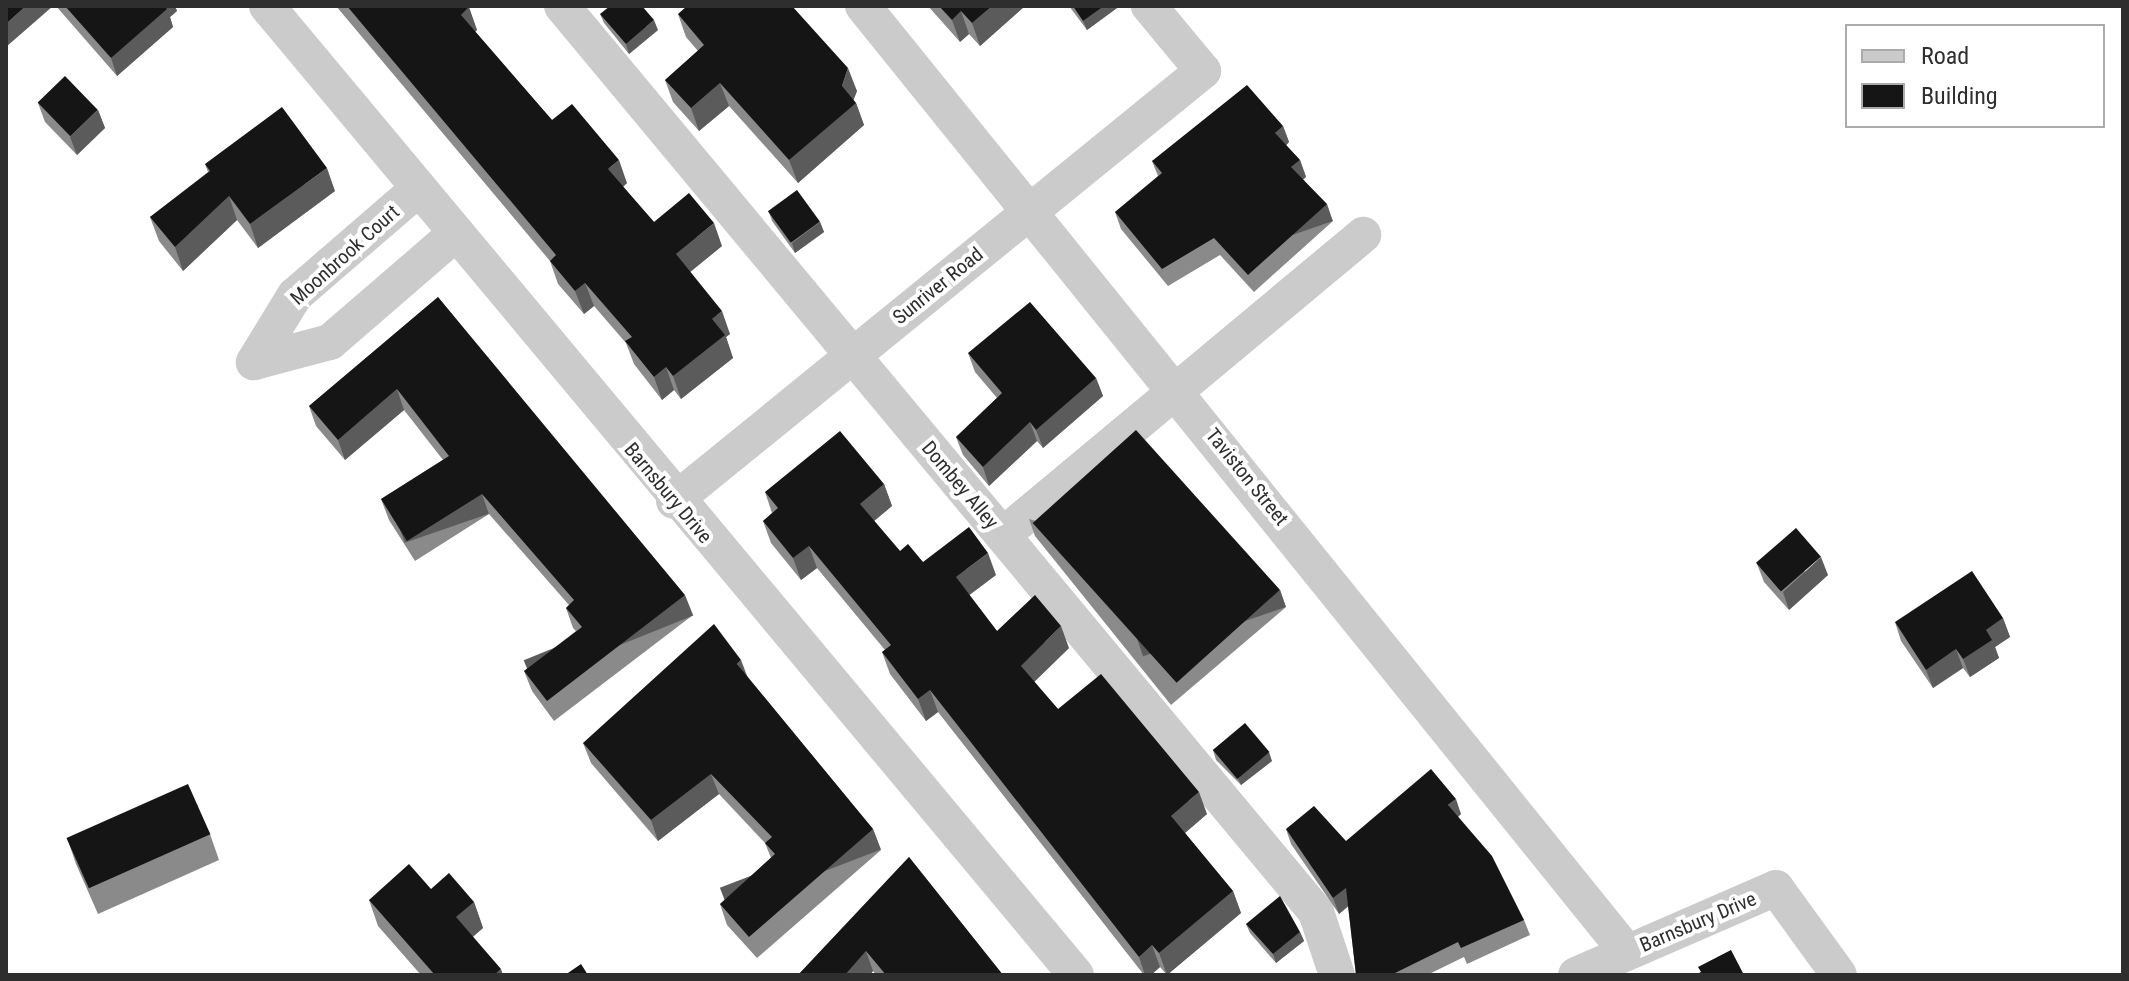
<!DOCTYPE html>
<html>
<head>
<meta charset="utf-8">
<style>
  body { margin:0 }
  #map { position:relative; width:2129px; height:981px; overflow:hidden; background:#fff; font-family:"Roboto Condensed",sans-serif }
  div>[style] { position:absolute }
  .minor>* { height:36px; margin:-18px; padding:0 18px; transform-origin:18px; border-radius:18px; background:#cbcbcb }
  .wall>* { inset:0; background:#8a8a8a }
  .shaded-wall>* { inset:0; background:#5b5b5b; transform-origin:0 0 }
  .building>* { inset:0; background:#151515; transform-origin:0 0 }
  span { translate:-50% -50%; white-space:nowrap; text-align:center; line-height:1.15; -webkit-text-stroke:8px #fff; paint-order:stroke }
  .street-label { font-size:20px; color:#2e2e2e }
  .frame { position:absolute; inset:0; border:8px solid #2e2e2e; pointer-events:none }
  .legend { position:absolute; left:1845px; top:24px; width:260px; height:104px; box-sizing:border-box; background:#fff; border:2px solid #ababab; margin:0; padding:10px 14px; list-style:none; font-size:24px; color:#2e2e2e }
  .legend li { display:flex; align-items:center; gap:16px; height:40px }
  .legend b { width:40px; border:2px solid #ababab }
</style>
</head>
<body>
<div id="map">
  <div class="minor">
    <div style="left:267px;top:6px;width:1262px;rotate:50.14deg"></div>
    <div style="left:562px;top:6px;width:1179px;rotate:50.23deg"></div>
    <div style="left:1316px;top:912px;width:66px;rotate:71.6deg"></div>
    <div style="left:863px;top:6px;width:1216px;rotate:51.08deg"></div>
    <div style="left:418px;top:189px;width:162px;rotate:139.2deg"></div>
    <div style="left:295px;top:295px;width:79px;rotate:121.5deg"></div>
    <div style="left:254px;top:362px;width:79px;rotate:-14.7deg"></div>
    <div style="left:330px;top:342px;width:165px;rotate:-40.8deg"></div>
    <div style="left:674px;top:501px;width:682px;rotate:-39.11deg"></div>
    <div style="left:1203px;top:71px;width:85px;rotate:-129.7deg"></div>
    <div style="left:1003px;top:535px;width:469px;rotate:-39.8deg"></div>
    <div style="left:1576px;top:975px;width:218px;rotate:-23.5deg"></div>
    <div style="left:1776px;top:888px;width:107px;rotate:54.1deg"></div>
  </div>
  <div class="wall">
    <div style="clip-path:polygon(56px 6px,175px 6px,177px 11px,170px 17px,173px 27px,117px 76px)"></div>
    <div style="clip-path:polygon(336px 6px,468px 6px,477px 30px,475px 32px,552px 120px,627px 183px,623px 187px,654px 222px,722px 246px,690px 272px,730px 334px,726px 337px,733px 358px,681px 399px,674px 390px,662px 400px,634px 364px,626px 343px,594px 306px,584px 314px,558px 284px,550px 261px)"></div>
    <div style="clip-path:polygon(928px 6px,1025px 6px,980px 46px,969px 34px,960px 42px)"></div>
    <div style="clip-path:polygon(1069px 6px,1117px 6px,1117px 8px,1087px 30px)"></div>
    <div style="clip-path:polygon(600px 14px,658px 30px,629px 54px,604px 23px)"></div>
    <div style="clip-path:polygon(678px 14px,857px 91px,853px 100px,856px 103px,864px 125px,798px 183px,729px 106px,699px 131px,673px 102px,665px 80px,698px 51px,686px 37px)"></div>
    <div style="clip-path:polygon(38px 103px,98px 110px,105px 128px,77px 155px,45px 122px)"></div>
    <div style="clip-path:polygon(1283px 126px,1289px 142px,1286px 145px,1300px 160px,1306px 177px,1303px 179px,1333px 221px,1254px 292px,1220px 255px,1168px 286px,1121px 229px,1115px 212px,1158px 176px,1152px 161px)"></div>
    <div style="clip-path:polygon(205px 164px,335px 191px,258px 248px,237px 220px,183px 271px,159px 241px,150px 217px,208px 172px)"></div>
    <div style="clip-path:polygon(769px 212px,820px 222px,824px 232px,795px 253px,772px 221px)"></div>
    <div style="clip-path:polygon(438px 297px,693px 615px,554px 721px,532px 691px,524px 671px,576px 631px,573px 628px,566px 608px,569px 605px,489px 514px,415px 561px,389px 520px,381px 499px,443px 460px,404px 410px,345px 460px,316px 426px,309px 406px)"></div>
    <div style="clip-path:polygon(968px 353px,1096px 378px,1103px 396px,1043px 448px,1037px 441px,989px 486px,963px 455px,956px 437px,997px 398px,975px 372px)"></div>
    <div style="clip-path:polygon(884px 484px,892px 506px,874px 521px,900px 551px,923px 562px,996px 575px,969px 595px,997px 631px,1069px 648px,1034px 682px,1058px 709px,1207px 814px,1185px 833px,1233px 891px,1241px 913px,1167px 975px,1160px 967px,1151px 975px,1144px 975px,938px 712px,926px 721px,890px 674px,882px 652px,885px 650px,817px 568px,801px 580px,771px 543px,763px 521px,772px 513px,765px 492px)"></div>
    <div style="clip-path:polygon(1029px 519px,1280px 590px,1286px 607px,1171px 705px,1035px 536px)"></div>
    <div style="clip-path:polygon(1757px 564px,1828px 575px,1789px 610px,1764px 582px)"></div>
    <div style="clip-path:polygon(2003px 618px,2010px 637px,1995px 647px,1999px 658px,1970px 677px,1963px 668px,1933px 688px,1901px 641px,1895px 622px)"></div>
    <div style="clip-path:polygon(747px 676px,873px 829px,881px 850px,757px 958px,727px 925px,720px 904px,771px 858px,765px 843px,719px 794px,658px 841px,591px 763px,583px 743px)"></div>
    <div style="clip-path:polygon(1213px 750px,1272px 761px,1241px 785px,1216px 760px)"></div>
    <div style="clip-path:polygon(1461px 814px,1458px 817px,1524px 920px,1530px 935px,1467px 964px,1464px 957px,1427px 975px,1356px 975px,1348px 906px,1339px 914px,1291px 844px,1286px 829px,1346px 841px)"></div>
    <div style="clip-path:polygon(210px 834px,219px 860px,98px 914px,76px 864px,67px 838px)"></div>
    <div style="clip-path:polygon(909px 857px,1003px 975px,876px 975px,873px 971px,870px 975px,798px 975px)"></div>
    <div style="clip-path:polygon(431px 889px,474px 902px,483px 928px,473px 937px,503px 975px,421px 975px,378px 926px,369px 900px)"></div>
    <div style="clip-path:polygon(1246px 924px,1300px 932px,1304px 941px,1276px 963px,1250px 933px)"></div>
  </div>
  <div class="shaded-wall">
    <div style="clip-path:polygon(26px 6px,53px 6px,6px 47px,6px 24px)"></div>
    <div style="clip-path:polygon(162px 6px,175px 6px,177px 11px,170px 17px,173px 27px,117px 76px,111px 58px)"></div>
    <div style="clip-path:polygon(992px 6px,1025px 6px,980px 46px,972px 23px)"></div>
    <div style="clip-path:polygon(1104px 6px,1117px 6px,1117px 8px,1087px 30px,1083px 21px)"></div>
    <div style="clip-path:polygon(469px 7px,477px 30px,469px 38px,461px 15px)"></div>
    <div style="clip-path:polygon(961px 11px,969px 34px,960px 42px,952px 20px)"></div>
    <div style="clip-path:polygon(654px 20px,658px 30px,629px 54px,626px 44px)"></div>
    <div style="clip-path:polygon(848px 68px,857px 91px,851px 107px,856px 103px,864px 125px,798px 183px,789px 160px,842px 86px)"></div>
    <div style="clip-path:polygon(720px 83px,729px 106px,699px 131px,691px 108px)"></div>
    <div style="clip-path:polygon(98px 110px,105px 128px,77px 155px,70px 137px)"></div>
    <div style="clip-path:polygon(1283px 126px,1289px 142px,1282px 150px,1275px 133px)"></div>
    <div style="clip-path:polygon(619px 160px,627px 183px,617px 192px,608px 169px)"></div>
    <div style="clip-path:polygon(1300px 160px,1306px 177px,1297px 184px,1291px 167px)"></div>
    <div style="clip-path:polygon(327px 168px,335px 191px,258px 248px,250px 224px)"></div>
    <div style="clip-path:polygon(229px 196px,237px 220px,183px 271px,175px 247px)"></div>
    <div style="left:1327px;top:204px;width:18px;height:106px;rotate:71deg"></div>
    <div style="clip-path:polygon(820px 222px,824px 232px,795px 253px,792px 243px)"></div>
    <div style="clip-path:polygon(714px 223px,722px 246px,684px 277px,676px 254px)"></div>
    <div style="clip-path:polygon(585px 283px,594px 306px,584px 314px,575px 291px)"></div>
    <div style="clip-path:polygon(722px 311px,730px 334px,726px 337px,733px 358px,681px 399px,673px 376px,712px 319px)"></div>
    <div style="clip-path:polygon(666px 367px,674px 390px,662px 400px,654px 377px)"></div>
    <div style="clip-path:polygon(1096px 378px,1103px 396px,1043px 448px,1036px 430px)"></div>
    <div style="clip-path:polygon(397px 389px,404px 410px,345px 460px,338px 440px)"></div>
    <div style="clip-path:polygon(1030px 422px,1037px 441px,989px 486px,983px 467px)"></div>
    <div style="clip-path:polygon(884px 484px,892px 506px,868px 526px,860px 504px)"></div>
    <div style="left:482px;top:494px;width:21px;height:89px;rotate:71deg"></div>
    <div style="clip-path:polygon(809px 546px,817px 568px,801px 580px,793px 558px)"></div>
    <div style="clip-path:polygon(988px 553px,996px 575px,964px 599px,956px 577px)"></div>
    <div style="clip-path:polygon(1821px 557px,1828px 575px,1789px 610px,1783px 592px)"></div>
    <div style="left:1280px;top:590px;width:18px;height:151px;rotate:71deg"></div>
    <div style="left:685px;top:595px;width:22px;height:174px;rotate:68deg"></div>
    <div style="clip-path:polygon(2003px 618px,2010px 637px,1995px 647px,1999px 658px,1970px 677px,1963px 659px,1986px 630px)"></div>
    <div style="clip-path:polygon(1061px 626px,1069px 648px,1029px 687px,1021px 666px)"></div>
    <div style="clip-path:polygon(1956px 649px,1963px 668px,1933px 688px,1926px 670px)"></div>
    <div style="clip-path:polygon(741px 660px,749px 681px,737px 664px)"></div>
    <div style="clip-path:polygon(930px 690px,938px 712px,926px 721px,918px 699px)"></div>
    <div style="clip-path:polygon(1269px 752px,1272px 761px,1241px 785px,1237px 776px)"></div>
    <div style="clip-path:polygon(711px 774px,719px 794px,658px 841px,651px 820px)"></div>
    <div style="clip-path:polygon(1199px 792px,1207px 814px,1179px 838px,1171px 816px)"></div>
    <div style="clip-path:polygon(1456px 799px,1461px 814px,1454px 820px,1448px 805px)"></div>
    <div style="left:873px;top:829px;width:22px;height:164px;rotate:69deg"></div>
    <div style="clip-path:polygon(1346px 888px,1351px 904px,1339px 914px,1333px 898px)"></div>
    <div style="clip-path:polygon(1233px 891px,1241px 913px,1167px 975px,1159px 953px)"></div>
    <div style="clip-path:polygon(474px 902px,483px 928px,465px 943px,456px 917px)"></div>
    <div style="clip-path:polygon(1300px 932px,1304px 941px,1276px 963px,1273px 954px)"></div>
    <div style="clip-path:polygon(1152px 945px,1160px 967px,1151px 975px,1145px 975px,1139px 957px)"></div>
    <div style="clip-path:polygon(866px 951px,873px 971px,870px 975px,845px 975px)"></div>
    <div style="clip-path:polygon(501px 969px,503px 975px,494px 975px)"></div>
  </div>
  <div class="building">
    <div style="clip-path:polygon(6px 6px,26px 6px,6px 24px)"></div>
    <div style="clip-path:polygon(65px 6px,164px 6px,167px 9px,111px 58px)"></div>
    <div style="clip-path:polygon(347px 6px,468px 6px,469px 7px,461px 15px,552px 120px,572px 104px,619px 160px,608px 169px,654px 222px,689px 193px,714px 223px,676px 254px,722px 311px,712px 319px,725px 335px,673px 376px,666px 367px,654px 377px,625px 341px,632px 337px,585px 283px,575px 291px,550px 261px,556px 255px)"></div>
    <div style="clip-path:polygon(610px 6px,642px 6px,654px 20px,626px 44px,600px 14px)"></div>
    <div style="clip-path:polygon(687px 6px,792px 6px,848px 68px,842px 86px,856px 103px,789px 160px,720px 83px,691px 108px,665px 80px,704px 45px,678px 14px)"></div>
    <div style="clip-path:polygon(939px 6px,992px 6px,972px 23px,961px 11px,952px 20px)"></div>
    <div style="clip-path:polygon(1073px 6px,1104px 6px,1083px 21px)"></div>
    <div style="left:65px;top:76px;width:47px;height:38px;rotate:46deg"></div>
    <div style="clip-path:polygon(1247px 85px,1283px 126px,1275px 133px,1300px 160px,1291px 167px,1327px 204px,1248px 275px,1214px 238px,1162px 269px,1115px 212px,1162px 173px,1152px 161px)"></div>
    <div style="clip-path:polygon(282px 107px,327px 168px,250px 224px,229px 196px,175px 247px,150px 217px,210px 171px,205px 164px)"></div>
    <div style="left:797px;top:190px;width:39px;height:36px;rotate:54deg"></div>
    <div style="clip-path:polygon(438px 297px,685px 595px,547px 701px,524px 671px,582px 627px,566px 608px,574px 600px,482px 494px,407px 541px,381px 499px,449px 456px,397px 389px,338px 440px,309px 406px)"></div>
    <div style="clip-path:polygon(1030px 302px,1096px 378px,1036px 430px,1030px 422px,983px 467px,956px 437px,1002px 393px,968px 353px)"></div>
    <div style="left:1136px;top:430px;width:215px;height:139px;rotate:48deg"></div>
    <div style="clip-path:polygon(840px 431px,884px 484px,860px 504px,900px 551px,908px 544px,923px 562px,969px 527px,988px 553px,956px 577px,997px 631px,1035px 595px,1061px 626px,1021px 666px,1058px 709px,1101px 674px,1199px 792px,1171px 816px,1233px 891px,1159px 953px,1152px 945px,1139px 957px,930px 690px,918px 699px,882px 652px,891px 645px,809px 546px,793px 558px,763px 521px,778px 508px,765px 492px)"></div>
    <div style="left:1796px;top:528px;width:38px;height:53px;rotate:49deg"></div>
    <div style="clip-path:polygon(1972px 571px,2003px 618px,1986px 630px,1992px 640px,1963px 659px,1956px 649px,1926px 670px,1895px 622px)"></div>
    <div style="clip-path:polygon(714px 624px,741px 660px,737px 664px,873px 829px,749px 937px,720px 904px,775px 854px,765px 843px,772px 837px,711px 774px,651px 820px,583px 743px)"></div>
    <div style="left:1245px;top:723px;width:38px;height:42px;rotate:50deg"></div>
    <div style="clip-path:polygon(1431px 769px,1456px 799px,1448px 805px,1492px 856px,1524px 920px,1461px 948px,1458px 942px,1395px 973px,1395px 975px,1356px 975px,1346px 888px,1333px 898px,1286px 829px,1314px 806px,1346px 841px)"></div>
    <div style="left:188px;top:784px;width:55px;height:133px;rotate:66deg"></div>
    <div style="clip-path:polygon(909px 857px,1003px 975px,886px 975px,866px 951px,845px 975px,798px 975px)"></div>
    <div style="clip-path:polygon(409px 864px,431px 889px,449px 873px,474px 902px,456px 917px,501px 969px,494px 975px,435px 975px,369px 900px)"></div>
    <div style="clip-path:polygon(1280px 896px,1300px 932px,1273px 954px,1246px 924px)"></div>
    <div style="clip-path:polygon(1731px 950px,1744px 975px,1695px 975px,1701px 972px,1698px 967px)"></div>
    <div style="clip-path:polygon(581px 964px,588px 975px,565px 975px)"></div>
  </div>
  <div class="street-label">
    <span style="left:345px;top:255px;rotate:-42deg">Moonbrook Court</span>
    <span style="left:938px;top:286px;rotate:-39deg">Sunriver Road</span>
    <span style="left:1247px;top:477px;rotate:51deg">Taviston Street</span>
    <span style="left:960px;top:485px;rotate:50deg">Dombey Alley</span>
    <span style="left:668px;top:493px;rotate:50deg">Barnsbury Drive</span>
    <span style="left:1698px;top:922px;rotate:-23deg">Barnsbury Drive</span>
  </div>
  <div class="frame"></div>
  <ul class="legend">
  <li><b style="height:10px;background:#cbcbcb"></b>Road</li>
  <li><b style="height:22px;background:#151515"></b>Building</li>
  </ul>
</div>
</body>
</html>
